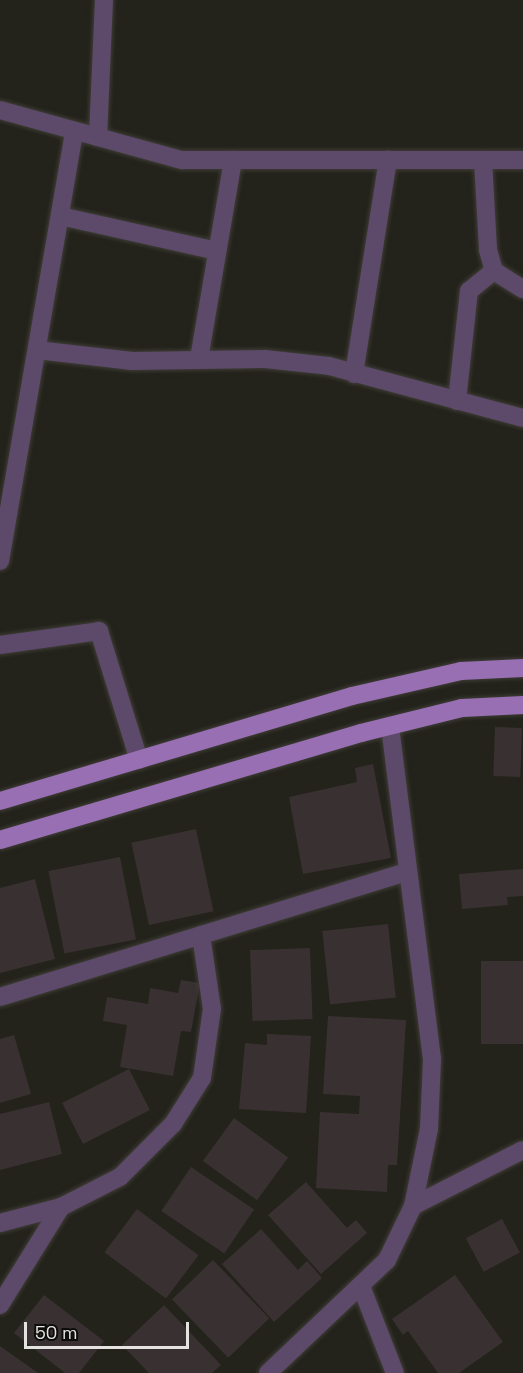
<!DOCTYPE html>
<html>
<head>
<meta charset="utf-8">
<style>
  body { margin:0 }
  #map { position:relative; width:523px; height:1373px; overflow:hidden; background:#23221b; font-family:"Space Grotesk",sans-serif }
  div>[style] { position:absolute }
  .building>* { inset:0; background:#393131; transform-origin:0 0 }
  .roads { filter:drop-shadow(0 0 2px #3e3d36) drop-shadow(0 0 2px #3e3d36) }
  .minor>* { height:18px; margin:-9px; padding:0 9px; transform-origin:9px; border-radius:9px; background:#5d4a6a }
  .major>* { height:18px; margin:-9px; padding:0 9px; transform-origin:9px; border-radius:9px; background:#986fb2 }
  span { translate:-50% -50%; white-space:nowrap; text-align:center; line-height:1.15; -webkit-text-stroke:4.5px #0c0c09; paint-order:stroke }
  .scale { position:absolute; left:24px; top:1322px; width:165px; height:27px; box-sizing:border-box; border:3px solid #e4e3df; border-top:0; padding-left:8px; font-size:18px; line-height:21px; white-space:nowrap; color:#e4e3df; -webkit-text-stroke:4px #0c0c09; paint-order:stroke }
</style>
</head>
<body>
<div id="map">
  <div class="building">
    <div style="left:495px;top:727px;width:27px;height:49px;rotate:2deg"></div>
    <div style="clip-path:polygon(373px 764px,391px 858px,303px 874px,289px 797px,357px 782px,355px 768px)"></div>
    <div style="left:196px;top:829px;width:84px;height:66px;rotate:78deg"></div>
    <div style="left:120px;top:857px;width:84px;height:73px;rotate:79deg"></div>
    <div style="clip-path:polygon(523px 869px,523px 896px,507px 897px,508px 905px,462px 909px,459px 874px)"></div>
    <div style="clip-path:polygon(35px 879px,55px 959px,0 973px,0 888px)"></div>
    <div style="left:388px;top:924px;width:74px;height:66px;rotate:84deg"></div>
    <div style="left:310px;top:948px;width:71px;height:60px;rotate:88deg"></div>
    <div style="left:481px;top:961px;width:42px;height:83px"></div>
    <div style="clip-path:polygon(181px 980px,200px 983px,191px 1032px,181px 1031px,173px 1076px,120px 1067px,127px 1025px,103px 1021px,107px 997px,148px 1004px,150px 988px,178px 993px)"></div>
    <div style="clip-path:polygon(328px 1016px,406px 1020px,397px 1165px,388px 1165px,387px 1192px,316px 1188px,320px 1112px,359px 1114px,360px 1096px,323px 1094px)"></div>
    <div style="clip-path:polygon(267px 1034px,311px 1036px,306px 1113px,239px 1109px,245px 1043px,267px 1045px)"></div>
    <div style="clip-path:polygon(14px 1035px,31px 1094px,0 1103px,0 1039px)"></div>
    <div style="left:129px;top:1069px;width:46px;height:75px;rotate:63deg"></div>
    <div style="clip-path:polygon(49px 1102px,62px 1154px,0 1170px,0 1114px)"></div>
    <div style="left:234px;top:1118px;width:67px;height:53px;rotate:36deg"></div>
    <div style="left:191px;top:1167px;width:76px;height:53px;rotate:34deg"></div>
    <div style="clip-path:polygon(306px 1182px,347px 1228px,356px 1220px,367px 1233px,321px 1274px,268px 1215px)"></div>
    <div style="left:137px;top:1209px;width:77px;height:54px;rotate:37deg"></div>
    <div style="left:502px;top:1219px;width:38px;height:41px;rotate:62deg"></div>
    <div style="clip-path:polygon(261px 1229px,298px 1270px,307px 1261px,322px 1278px,274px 1322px,222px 1264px)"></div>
    <div style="left:213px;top:1260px;width:81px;height:57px;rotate:46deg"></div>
    <div style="clip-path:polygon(455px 1275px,503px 1342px,459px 1373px,438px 1373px,408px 1331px,403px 1335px,392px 1319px)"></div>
    <div style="clip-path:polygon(44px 1295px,104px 1341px,79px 1373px,65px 1373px,14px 1333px)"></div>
    <div style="clip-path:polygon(164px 1305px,221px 1365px,212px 1373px,149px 1373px,122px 1345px)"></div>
    <div style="clip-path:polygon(0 1346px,38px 1373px,0 1373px)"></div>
  </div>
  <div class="roads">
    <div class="minor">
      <div style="left:0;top:110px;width:189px;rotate:15.4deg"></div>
      <div style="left:182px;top:160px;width:341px"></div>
      <div style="left:98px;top:137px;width:137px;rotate:-87.5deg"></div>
      <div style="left:483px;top:160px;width:90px;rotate:86.8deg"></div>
      <div style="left:488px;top:250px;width:22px;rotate:74deg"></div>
      <div style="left:494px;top:271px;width:34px;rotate:32deg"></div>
      <div style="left:60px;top:216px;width:161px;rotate:12.6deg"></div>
      <div style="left:37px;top:350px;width:96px;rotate:6.6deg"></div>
      <div style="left:132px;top:361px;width:133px;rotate:-0.9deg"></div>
      <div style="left:265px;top:359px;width:64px;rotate:6.2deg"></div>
      <div style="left:329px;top:366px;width:201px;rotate:15deg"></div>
      <div style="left:199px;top:359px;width:202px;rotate:-80.3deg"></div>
      <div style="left:354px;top:374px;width:217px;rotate:-81deg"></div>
      <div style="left:457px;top:401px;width:111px;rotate:-83.8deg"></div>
      <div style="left:469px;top:291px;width:32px;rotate:-39deg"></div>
      <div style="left:0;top:561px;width:436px;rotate:-80.2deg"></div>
      <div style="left:0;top:645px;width:100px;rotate:-8deg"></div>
      <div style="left:99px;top:631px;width:135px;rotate:72.8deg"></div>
      <div style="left:0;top:997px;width:426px;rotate:-17.1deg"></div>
      <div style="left:413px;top:1206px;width:123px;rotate:-27deg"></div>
      <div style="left:0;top:1223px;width:63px;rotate:-14.7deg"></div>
      <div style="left:61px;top:1207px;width:66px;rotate:-27deg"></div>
      <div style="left:120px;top:1177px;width:75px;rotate:-45deg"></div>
      <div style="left:173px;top:1124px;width:54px;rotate:-57.8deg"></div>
      <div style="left:202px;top:1078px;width:70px;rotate:-81.8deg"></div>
      <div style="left:212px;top:1009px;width:75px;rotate:-98.5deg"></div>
      <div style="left:361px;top:1286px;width:93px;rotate:68.7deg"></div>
      <div style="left:0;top:1305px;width:115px;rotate:-58.1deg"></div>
      <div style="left:268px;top:1373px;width:164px;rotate:-43.5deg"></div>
      <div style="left:387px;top:1260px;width:60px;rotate:-64.3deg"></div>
      <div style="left:413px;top:1206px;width:79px;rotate:-78.3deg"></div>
      <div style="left:429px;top:1129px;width:70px;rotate:-87.5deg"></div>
      <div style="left:432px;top:1059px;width:336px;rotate:-97.2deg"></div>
    </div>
    <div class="major">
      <div style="left:0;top:801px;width:367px;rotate:-16.6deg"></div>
      <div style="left:352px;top:696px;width:112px;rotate:-12.9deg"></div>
      <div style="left:461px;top:671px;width:62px;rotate:-2.8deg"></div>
      <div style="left:0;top:840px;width:377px;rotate:-16.5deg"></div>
      <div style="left:361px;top:733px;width:104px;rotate:-13.9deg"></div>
      <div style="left:462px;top:708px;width:61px;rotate:-2.8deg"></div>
    </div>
  </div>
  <div class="scale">50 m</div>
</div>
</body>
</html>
